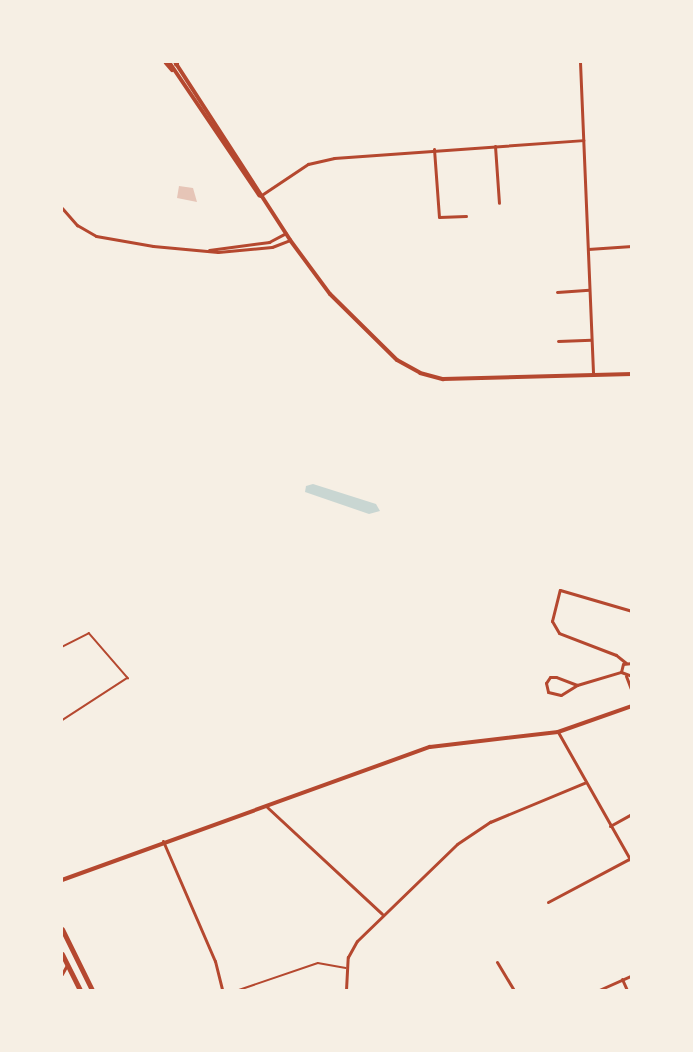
<!DOCTYPE html>
<html>
<head>
<meta charset="utf-8">
<style>
  body { margin:0 }
  #map { position:relative; width:693px; height:1052px; overflow:hidden; background:#f6efe4; font-family:Lato,sans-serif }
  div>[style] { position:absolute }
  .water>* { inset:0; background:#c9d6d2 }
  .building>* { inset:0; background:#e6c5b7 }
  .service>* { height:1.5px; margin:-0.75px; padding:0 0.75px; transform-origin:0.75px; border-radius:0.75px; background:#b5482f }
  .minor>* { height:3px; margin:-1.5px; padding:0 1.5px; transform-origin:1.5px; border-radius:1.5px; background:#b5482f }
  .tertiary>* { height:4px; margin:-2px; padding:0 2px; transform-origin:2px; border-radius:2px; background:#b5482f }
  .primary>* { height:4.5px; margin:-2.25px; padding:0 2.25px; transform-origin:2.25px; border-radius:2.25px; background:#b5482f }
  .trunk>* { height:5px; margin:-2.5px; padding:0 2.5px; transform-origin:2.5px; border-radius:2.5px; background:#b5482f }
  span { translate:-50% -50%; white-space:nowrap; text-align:center; line-height:1.15; -webkit-text-stroke:5px #f6efe4; paint-order:stroke }
  .frame { position:absolute; inset:0; border:63px solid #f6efe4; pointer-events:none }
</style>
</head>
<body>
<div id="map">
  <div class="water">
    <div style="clip-path:polygon(313px 484px,376px 504px,380px 511px,369px 514px,305px 492px,306px 486px)"></div>
  </div>
  <div class="building">
    <div style="clip-path:polygon(179px 186px,193px 188px,197px 202px,177px 198px)"></div>
  </div>
  <div class="service">
    <div style="left:62px;top:647px;width:30px;rotate:-27deg"></div>
    <div style="left:89px;top:633px;width:60px;rotate:49.1deg"></div>
    <div style="left:128px;top:678px;width:79px;rotate:146.9deg"></div>
    <div style="left:239px;top:990px;width:83px;rotate:-18.9deg"></div>
    <div style="left:318px;top:963px;width:28px;rotate:10deg"></div>
  </div>
  <div class="minor">
    <div style="left:580px;top:62px;width:312px;rotate:87.6deg"></div>
    <div style="left:495px;top:146px;width:57px;rotate:86deg"></div>
    <div style="left:434px;top:149px;width:68px;rotate:85.8deg"></div>
    <div style="left:439px;top:217px;width:27px;rotate:-2deg"></div>
    <div style="left:260px;top:196px;width:58px;rotate:-33.7deg"></div>
    <div style="left:308px;top:164px;width:27px;rotate:-13deg"></div>
    <div style="left:334px;top:158px;width:250px;rotate:-4.1deg"></div>
    <div style="left:62px;top:208px;width:23px;rotate:49deg"></div>
    <div style="left:77px;top:225px;width:22px;rotate:30deg"></div>
    <div style="left:96px;top:236px;width:58px;rotate:10deg"></div>
    <div style="left:153px;top:246px;width:65px;rotate:5.3deg"></div>
    <div style="left:218px;top:252px;width:54px;rotate:-5.3deg"></div>
    <div style="left:272px;top:247px;width:19px;rotate:-21deg"></div>
    <div style="left:588px;top:249px;width:44px;rotate:-3.9deg"></div>
    <div style="left:209px;top:250px;width:61px;rotate:-7.6deg"></div>
    <div style="left:269px;top:242px;width:19px;rotate:-28deg"></div>
    <div style="left:557px;top:292px;width:32px;rotate:-4deg"></div>
    <div style="left:558px;top:341px;width:33px;rotate:-2deg"></div>
    <div style="left:626px;top:663px;width:13px;rotate:-141deg"></div>
    <div style="left:616px;top:655px;width:61px;rotate:-158.9deg"></div>
    <div style="left:559px;top:633px;width:14px;rotate:-120deg"></div>
    <div style="left:552px;top:621px;width:32px;rotate:-76deg"></div>
    <div style="left:560px;top:590px;width:75px;rotate:16.3deg"></div>
    <div style="left:621px;top:672px;width:8px;rotate:-76deg"></div>
    <div style="left:623px;top:664px;width:9px;rotate:-6deg"></div>
    <div style="left:621px;top:672px;width:12px;rotate:20deg"></div>
    <div style="left:626px;top:676px;width:17px;rotate:69deg"></div>
    <div style="left:577px;top:685px;width:22px;rotate:-159deg"></div>
    <div style="left:556px;top:677px;width:6px;rotate:180deg"></div>
    <div style="left:550px;top:677px;width:7px;rotate:124deg"></div>
    <div style="left:546px;top:683px;width:9px;rotate:77deg"></div>
    <div style="left:548px;top:692px;width:13px;rotate:13deg"></div>
    <div style="left:561px;top:695px;width:19px;rotate:-32deg"></div>
    <div style="left:577px;top:685px;width:46px;rotate:-16.5deg"></div>
    <div style="left:558px;top:732px;width:150px;rotate:60.5deg"></div>
    <div style="left:267px;top:807px;width:157px;rotate:42.9deg"></div>
    <div style="left:610px;top:826px;width:25px;rotate:-29deg"></div>
    <div style="left:163px;top:841px;width:131px;rotate:66.6deg"></div>
    <div style="left:215px;top:961px;width:30px;rotate:76deg"></div>
    <div style="left:548px;top:902px;width:92px;rotate:-28deg"></div>
    <div style="left:497px;top:962px;width:33px;rotate:59deg"></div>
    <div style="left:62px;top:974px;width:10px;rotate:-61deg"></div>
    <div style="left:622px;top:979px;width:12px;rotate:66deg"></div>
    <div style="left:346px;top:990px;width:33px;rotate:-87deg"></div>
    <div style="left:348px;top:957px;width:18px;rotate:-61deg"></div>
    <div style="left:357px;top:941px;width:139px;rotate:-44.1deg"></div>
    <div style="left:457px;top:844px;width:40px;rotate:-34deg"></div>
    <div style="left:490px;top:822px;width:102px;rotate:-22.5deg"></div>
    <div style="left:599px;top:990px;width:36px;rotate:-24deg"></div>
  </div>
  <div class="tertiary">
    <div style="left:169px;top:62px;width:161px;rotate:55.9deg"></div>
    <div style="left:175px;top:62px;width:212px;rotate:57.1deg"></div>
    <div style="left:290px;top:240px;width:67px;rotate:53.5deg"></div>
    <div style="left:330px;top:294px;width:94px;rotate:44.6deg"></div>
    <div style="left:397px;top:360px;width:26px;rotate:29deg"></div>
    <div style="left:420px;top:373px;width:24px;rotate:15deg"></div>
    <div style="left:443px;top:379px;width:189px;rotate:-1.5deg"></div>
    <div style="left:62px;top:880px;width:391px;rotate:-19.9deg"></div>
    <div style="left:430px;top:747px;width:129px;rotate:-6.7deg"></div>
    <div style="left:558px;top:732px;width:78px;rotate:-19.4deg"></div>
  </div>
  <div class="primary">
    <div style="left:166px;top:62px;width:9px;rotate:49deg"></div>
    <div style="left:176px;top:64px;width:2px;rotate:-90deg"></div>
  </div>
  <div class="trunk">
    <div style="left:62px;top:929px;width:68px;rotate:63.8deg"></div>
    <div style="left:62px;top:954px;width:40px;rotate:63.4deg"></div>
  </div>
  <div class="frame"></div>
</div>
</body>
</html>
